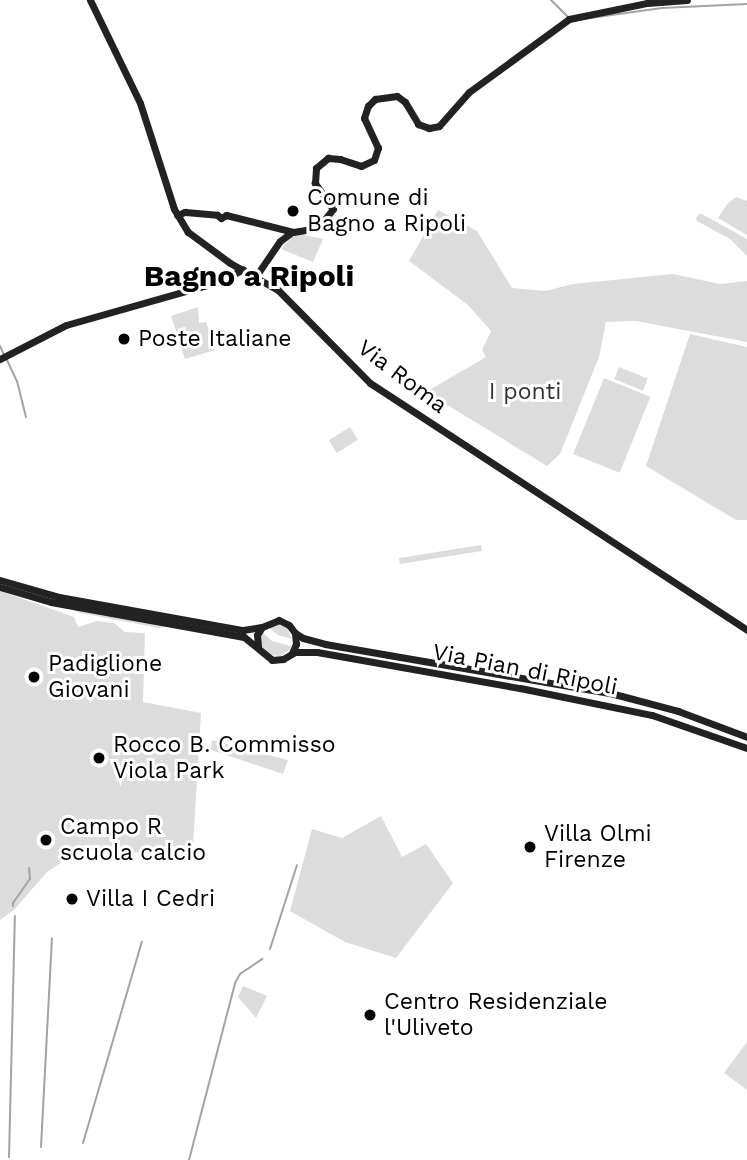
<!DOCTYPE html>
<html>
<head>
<meta charset="utf-8">
<style>
  body { margin:0 }
  #map { position:relative; width:747px; height:1160px; overflow:hidden; background:#fff; font-family:"Work Sans",sans-serif }
  div>[style] { position:absolute }
  .green>* { inset:0; background:#dcdcdc; transform-origin:0 0 }
  .stream>* { height:2px; margin:-1px; padding:0 1px; transform-origin:1px; border-radius:1px; background:#a3a3a3 }
  .secondary>* { height:7px; margin:-3.5px; padding:0 3.5px; transform-origin:3.5px; border-radius:3.5px; background:#222 }
  .dots>* { width:19px; height:19px; translate:-50% -50%; box-sizing:border-box; border:4px solid #fff; border-radius:50% }
  span { translate:-50% -50%; white-space:nowrap; text-align:center; line-height:1.15; -webkit-text-stroke:6px #fff; paint-order:stroke }
  .poi-label { font-size:23px; color:#000 }
  .left { translate:0 -50%; text-align:left }
  .street-label { font-size:23px; color:#000 }
  .park-label { font-size:23px; color:#333 }
  .district-label { font-size:30px; color:#000; font-weight:700 }
</style>
</head>
<body>
<div id="map">
  <div class="green">
    <div style="clip-path:polygon(736px 197px,747px 201px,747px 235px,718px 218px,727px 204px)"></div>
    <div style="clip-path:polygon(438px 210px,477px 231px,512px 288px,545px 291px,573px 284px,673px 274px,720px 284px,747px 281px,747px 342px,636px 321px,606px 322px,599px 357px,560px 454px,547px 466px,426px 392px,486px 357px,482px 350px,491px 331px,468px 305px,409px 261px)"></div>
    <div style="clip-path:polygon(700px 213px,747px 239px,747px 256px,730px 239px,697px 221px,696px 218px)"></div>
    <div style="clip-path:polygon(300px 234px,323px 239px,313px 262px,281px 249px,292px 237px)"></div>
    <div style="clip-path:polygon(198px 307px,199px 323px,206px 322px,215px 350px,185px 359px,171px 316px)"></div>
    <div style="clip-path:polygon(690px 334px,747px 347px,747px 520px,736px 520px,646px 466px)"></div>
    <div style="left:619px;top:367px;width:31px;height:13px;rotate:22deg"></div>
    <div style="left:604px;top:378px;width:50px;height:82px;rotate:22deg"></div>
    <div style="left:350px;top:427px;width:15px;height:25px;rotate:58deg"></div>
    <div style="left:481px;top:545px;width:6px;height:83px;rotate:81deg"></div>
    <div style="clip-path:polygon(0 591px,74px 617px,78px 627px,97px 621px,114px 623px,125px 632px,145px 633px,143px 702px,201px 713px,193px 847px,171px 847px,163px 853px,79px 851px,47px 872px,14px 910px,0 920px)"></div>
    <div style="clip-path:polygon(66px 607px,168px 626px,159px 628px,80px 613px)"></div>
    <div style="clip-path:polygon(280px 624px,287px 628px,292px 639px,278px 635px,267px 626px)"></div>
    <div style="clip-path:polygon(262px 632px,272px 641px,291px 646px,290px 649px,280px 656px,269px 655px,260px 644px)"></div>
    <div style="clip-path:polygon(212px 740px,288px 760px,283px 774px,211px 750px)"></div>
    <div style="clip-path:polygon(381px 816px,402px 857px,426px 844px,453px 883px,396px 958px,345px 942px,290px 911px,312px 829px,342px 838px)"></div>
    <div style="clip-path:polygon(243px 986px,267px 996px,256px 1018px,238px 997px)"></div>
    <div style="clip-path:polygon(747px 1042px,747px 1090px,724px 1073px)"></div>
  </div>
  <div class="stream">
    <div style="left:551px;top:0;width:23px;rotate:45deg"></div>
    <div style="left:575px;top:20px;width:88px;rotate:-7.9deg"></div>
    <div style="left:662px;top:8px;width:85px;rotate:-2.7deg"></div>
    <div style="left:0;top:346px;width:10px;rotate:66deg"></div>
    <div style="left:7px;top:360px;width:23px;rotate:65deg"></div>
    <div style="left:17px;top:381px;width:37px;rotate:76deg"></div>
    <div style="left:13px;top:906px;width:3px;rotate:-90deg"></div>
    <div style="left:13px;top:903px;width:29px;rotate:-55deg"></div>
    <div style="left:30px;top:879px;width:11px;rotate:-95deg"></div>
    <div style="left:270px;top:949px;width:88px;rotate:-72.2deg"></div>
    <div style="left:83px;top:1143px;width:210px;rotate:-73.7deg"></div>
    <div style="left:41px;top:1147px;width:209px;rotate:-87deg"></div>
    <div style="left:9px;top:1157px;width:241px;rotate:-88.6deg"></div>
    <div style="left:189px;top:1160px;width:183px;rotate:-75.4deg"></div>
    <div style="left:235px;top:983px;width:10px;rotate:-61deg"></div>
    <div style="left:240px;top:974px;width:27px;rotate:-34deg"></div>
  </div>
  <div class="secondary">
    <div style="left:90px;top:0;width:114px;rotate:64.1deg"></div>
    <div style="left:140px;top:103px;width:111px;rotate:72.2deg"></div>
    <div style="left:174px;top:209px;width:27px;rotate:59deg"></div>
    <div style="left:188px;top:232px;width:52px;rotate:36.4deg"></div>
    <div style="left:230px;top:263px;width:55px;rotate:29.4deg"></div>
    <div style="left:278px;top:290px;width:131px;rotate:45.3deg"></div>
    <div style="left:370px;top:383px;width:451px;rotate:33.2deg"></div>
    <div style="left:177px;top:215px;width:9px;rotate:-21deg"></div>
    <div style="left:185px;top:212px;width:32px;rotate:5deg"></div>
    <div style="left:217px;top:215px;width:5px;rotate:37deg"></div>
    <div style="left:221px;top:218px;width:6px;rotate:-31deg"></div>
    <div style="left:226px;top:215px;width:69px;rotate:14.2deg"></div>
    <div style="left:293px;top:232px;width:25px;rotate:-9deg"></div>
    <div style="left:318px;top:228px;width:24px;rotate:-52deg"></div>
    <div style="left:333px;top:209px;width:32px;rotate:-125deg"></div>
    <div style="left:315px;top:183px;width:15px;rotate:-86deg"></div>
    <div style="left:316px;top:168px;width:16px;rotate:-40deg"></div>
    <div style="left:328px;top:158px;width:12px;rotate:5deg"></div>
    <div style="left:340px;top:159px;width:22px;rotate:18deg"></div>
    <div style="left:361px;top:166px;width:14px;rotate:-25deg"></div>
    <div style="left:374px;top:160px;width:13px;rotate:-72deg"></div>
    <div style="left:378px;top:148px;width:33px;rotate:-115deg"></div>
    <div style="left:364px;top:118px;width:13px;rotate:-72deg"></div>
    <div style="left:368px;top:106px;width:10px;rotate:-45deg"></div>
    <div style="left:375px;top:99px;width:22px;rotate:-8deg"></div>
    <div style="left:397px;top:96px;width:10px;rotate:37deg"></div>
    <div style="left:405px;top:102px;width:26px;rotate:59deg"></div>
    <div style="left:418px;top:124px;width:12px;rotate:20deg"></div>
    <div style="left:429px;top:128px;width:10px;rotate:-11deg"></div>
    <div style="left:439px;top:126px;width:45px;rotate:-48.6deg"></div>
    <div style="left:469px;top:92px;width:124px;rotate:-36.1deg"></div>
    <div style="left:569px;top:19px;width:80px;rotate:-11.6deg"></div>
    <div style="left:647px;top:3px;width:40px;rotate:-4.3deg"></div>
    <div style="left:256px;top:276px;width:42px;rotate:-55.6deg"></div>
    <div style="left:280px;top:241px;width:15px;rotate:-37deg"></div>
    <div style="left:0;top:359px;width:74px;rotate:-27.3deg"></div>
    <div style="left:66px;top:325px;width:158px;rotate:-15.8deg"></div>
    <div style="left:218px;top:282px;width:28px;rotate:-27deg"></div>
    <div style="left:0;top:580px;width:61px;rotate:16.1deg"></div>
    <div style="left:59px;top:597px;width:187px;rotate:10.2deg"></div>
    <div style="left:243px;top:630px;width:19px;rotate:-9deg"></div>
    <div style="left:0;top:587px;width:53px;rotate:16.4deg"></div>
    <div style="left:51px;top:602px;width:196px;rotate:10.3deg"></div>
    <div style="left:244px;top:637px;width:36px;rotate:39deg"></div>
    <div style="left:272px;top:660px;width:11px;rotate:-5deg"></div>
    <div style="left:283px;top:659px;width:14px;rotate:-30deg"></div>
    <div style="left:295px;top:652px;width:22px"></div>
    <div style="left:317px;top:652px;width:206px;rotate:10.1deg"></div>
    <div style="left:520px;top:688px;width:135px;rotate:11.6deg"></div>
    <div style="left:652px;top:715px;width:101px;rotate:19.2deg"></div>
    <div style="left:295px;top:633px;width:9px;rotate:32deg"></div>
    <div style="left:303px;top:638px;width:23px;rotate:15deg"></div>
    <div style="left:325px;top:644px;width:293px;rotate:9.8deg"></div>
    <div style="left:614px;top:694px;width:66px;rotate:14.9deg"></div>
    <div style="left:678px;top:711px;width:74px;rotate:20.6deg"></div>
    <div style="left:258px;top:646px;width:11px;rotate:-95deg"></div>
    <div style="left:257px;top:635px;width:9px;rotate:-58deg"></div>
    <div style="left:262px;top:627px;width:18px;rotate:-22deg"></div>
    <div style="left:279px;top:620px;width:11px;rotate:27deg"></div>
    <div style="left:289px;top:625px;width:10px;rotate:53deg"></div>
    <div style="left:295px;top:633px;width:11px;rotate:85deg"></div>
    <div style="left:296px;top:644px;width:10px;rotate:114deg"></div>
  </div>
  <div class="dots">
    <div style="left:293px;top:211px;background:#000"></div>
    <div style="left:124px;top:339px;background:#000"></div>
    <div style="left:34px;top:677px;background:#000"></div>
    <div style="left:99px;top:758px;background:#000"></div>
    <div style="left:46px;top:840px;background:#000"></div>
    <div style="left:530px;top:847px;background:#000"></div>
    <div style="left:72px;top:899px;background:#000"></div>
    <div style="left:370px;top:1015px;background:#000"></div>
  </div>
  <div class="poi-label">
    <span class="left" style="left:307px;top:211px">Comune di<br>Bagno a Ripoli</span>
    <span class="left" style="left:138px;top:339px">Poste Italiane</span>
    <span class="left" style="left:48px;top:677px">Padiglione<br>Giovani</span>
    <span class="left" style="left:113px;top:758px">Rocco B. Commisso<br>Viola Park</span>
    <span class="left" style="left:60px;top:840px">Campo R<br>scuola calcio</span>
    <span class="left" style="left:544px;top:847px">Villa Olmi<br>Firenze</span>
    <span class="left" style="left:86px;top:899px">Villa I Cedri</span>
    <span class="left" style="left:384px;top:1015px">Centro Residenziale<br>l'Uliveto</span>
  </div>
  <div class="street-label">
    <span style="left:402px;top:377px;rotate:37deg">Via Roma</span>
    <span style="left:525px;top:670px;rotate:11deg">Via Pian di Ripoli</span>
  </div>
  <div class="park-label">
    <span style="left:525px;top:392px">I ponti</span>
  </div>
  <div class="district-label">
    <span style="left:249px;top:276px">Bagno a Ripoli</span>
  </div>
</div>
</body>
</html>
